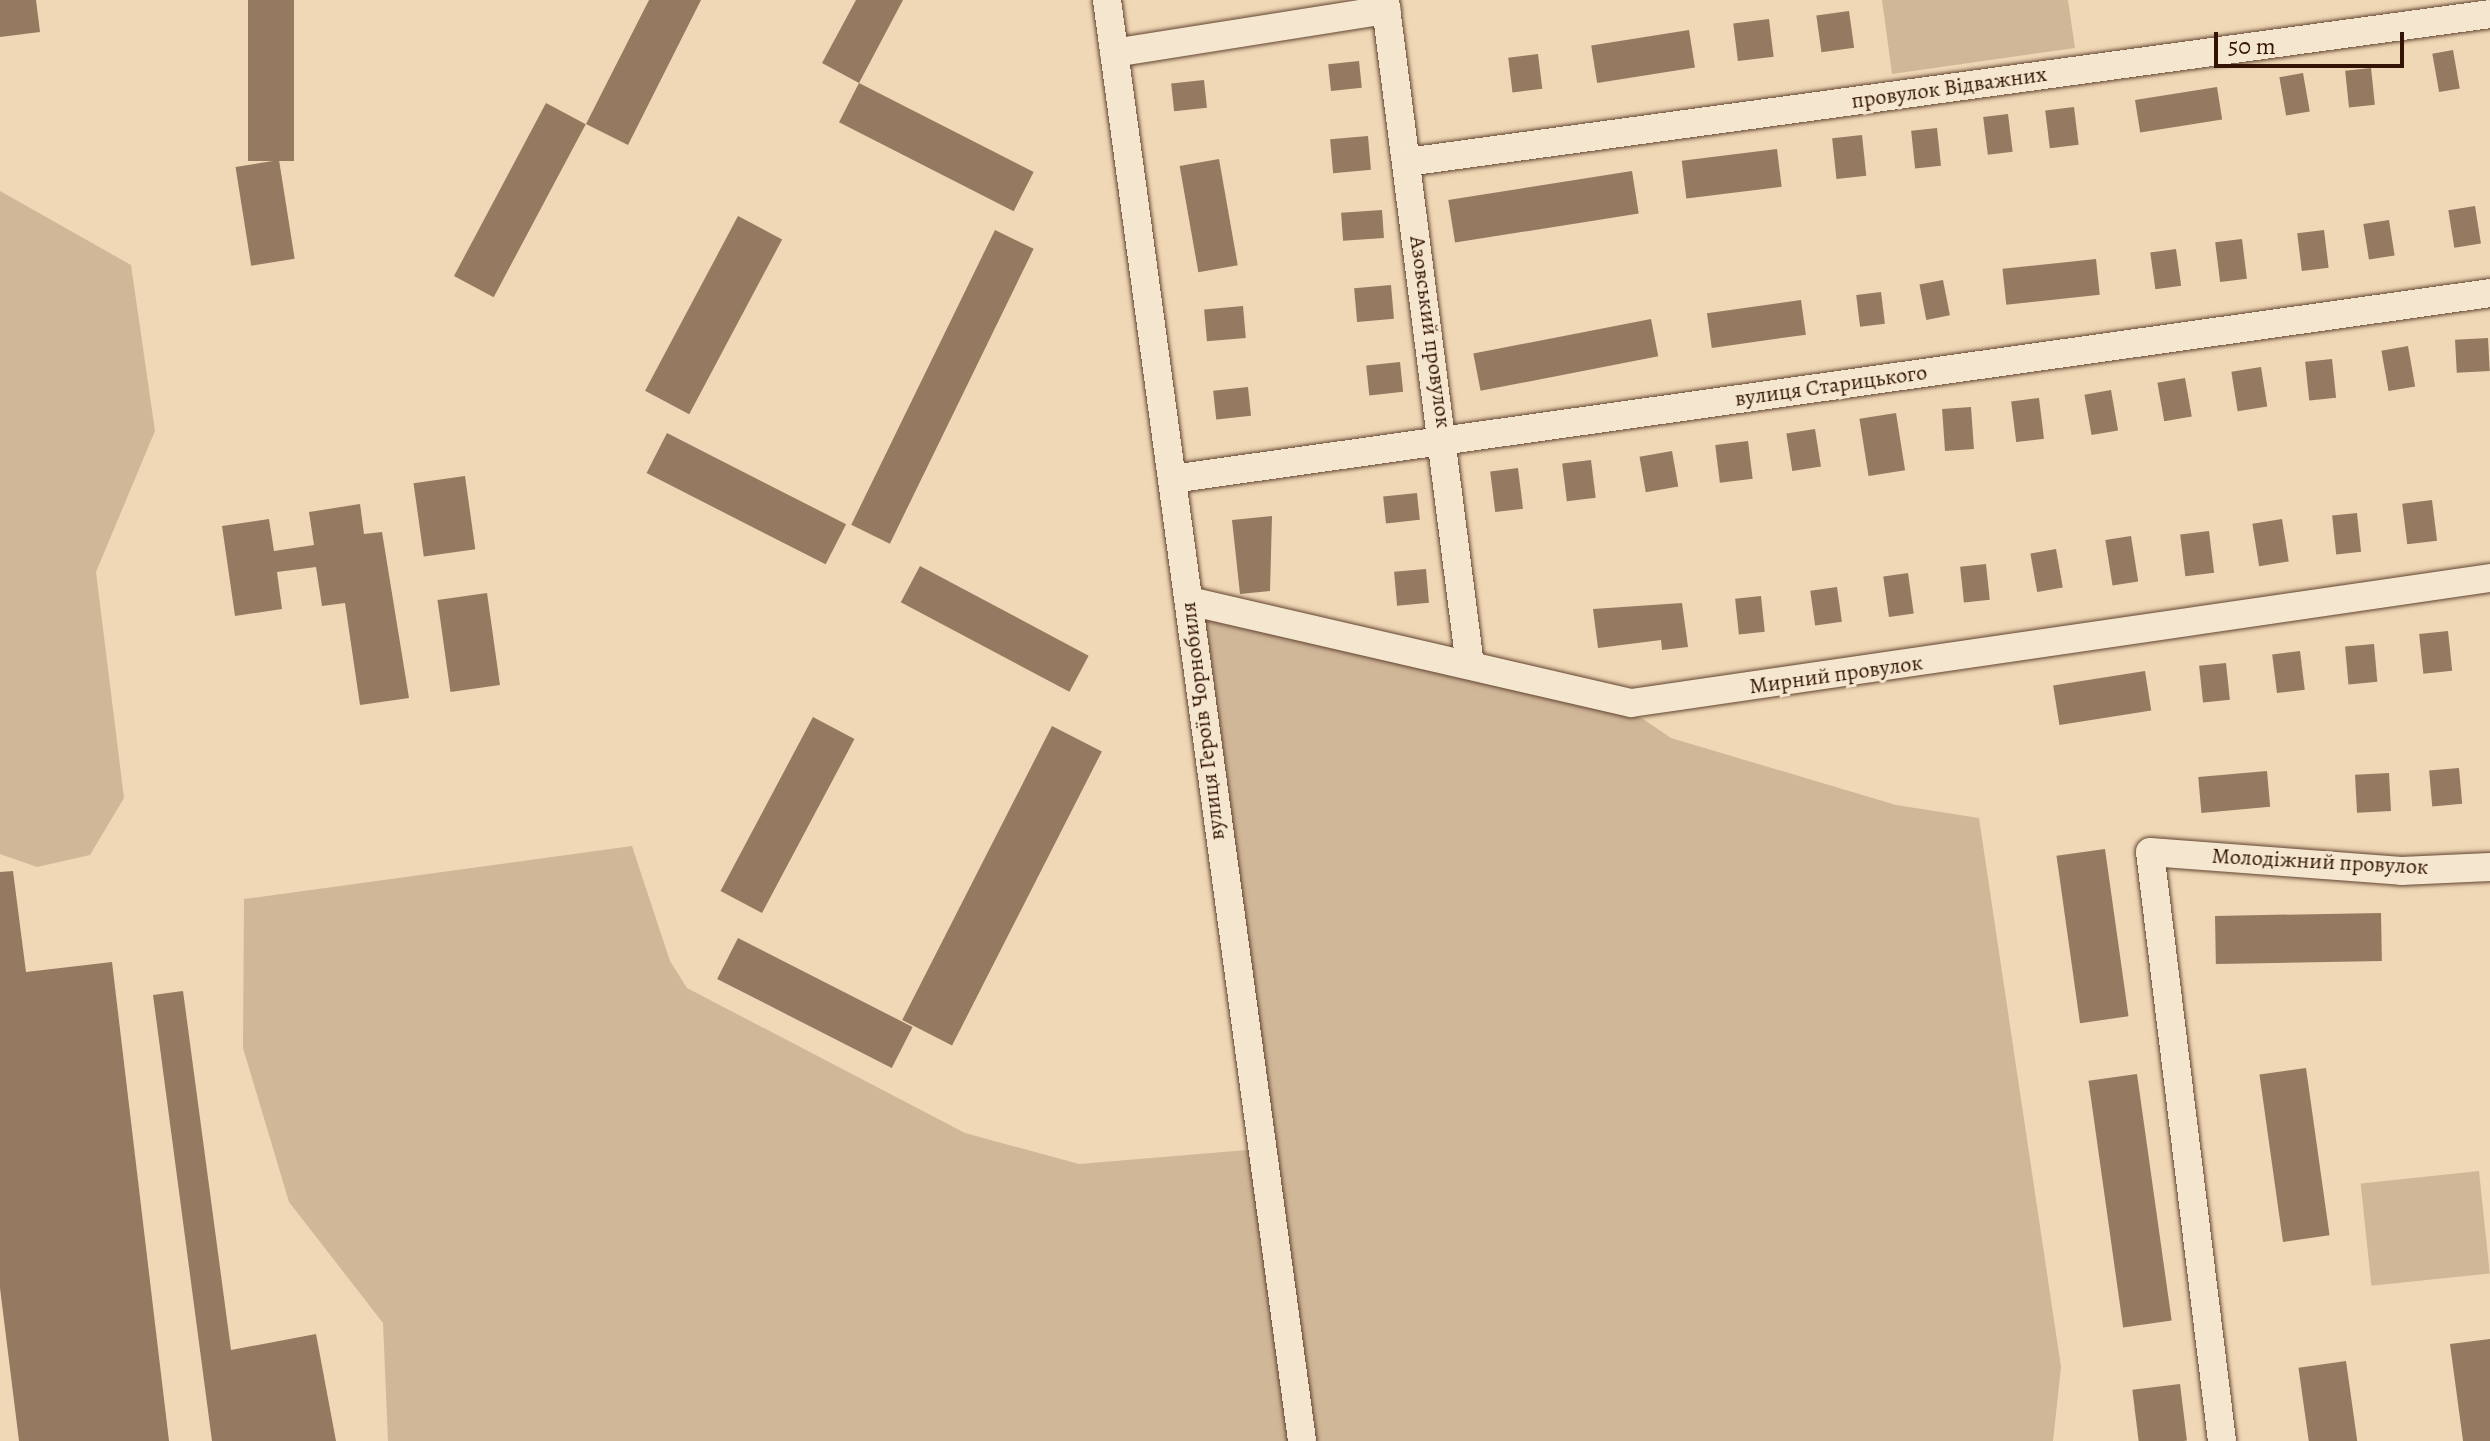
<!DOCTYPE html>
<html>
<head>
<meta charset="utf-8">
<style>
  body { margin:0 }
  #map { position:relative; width:2490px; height:1441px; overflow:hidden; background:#f0d8b6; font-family:Alegreya,serif }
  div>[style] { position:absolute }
  .green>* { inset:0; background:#d0b798; transform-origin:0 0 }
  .building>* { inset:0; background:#957961; transform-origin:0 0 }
  .roads { filter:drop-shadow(0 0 2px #624431) drop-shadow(0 0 2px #624431) }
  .minor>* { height:28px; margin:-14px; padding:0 14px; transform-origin:14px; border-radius:14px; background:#f5e6d0 }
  span { translate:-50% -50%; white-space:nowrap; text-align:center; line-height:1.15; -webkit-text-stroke:6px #f5e6d0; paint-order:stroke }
  .street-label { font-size:22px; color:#321305 }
  .scale { position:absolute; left:2214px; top:32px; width:190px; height:36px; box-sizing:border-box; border:4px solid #321305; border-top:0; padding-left:10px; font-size:24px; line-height:28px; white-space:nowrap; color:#321305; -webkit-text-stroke:6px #f5e6d0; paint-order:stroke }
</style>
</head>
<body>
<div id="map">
  <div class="green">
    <div style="clip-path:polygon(1882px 0,2068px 0,2075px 48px,1892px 74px)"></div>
    <div style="clip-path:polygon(0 191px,131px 265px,155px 431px,96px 572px,124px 798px,90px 855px,37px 867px,0 854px)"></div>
    <div style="clip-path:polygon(1202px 610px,1578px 699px,1643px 719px,1671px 738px,1896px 805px,1979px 818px,2061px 1367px,2053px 1441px,1308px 1441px)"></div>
    <div style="clip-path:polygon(632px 846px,670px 961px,687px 988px,965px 1133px,1079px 1164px,1259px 1149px,1302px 1441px,388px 1441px,383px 1323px,289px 1202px,243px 1048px,244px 899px)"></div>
    <div style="left:2479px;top:1171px;width:103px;height:119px;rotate:84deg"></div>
  </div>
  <div class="building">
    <div style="clip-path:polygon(0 0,36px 0,40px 32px,0 37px)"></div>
    <div style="left:248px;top:0;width:46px;height:161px"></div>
    <div style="clip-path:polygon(649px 0,701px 0,628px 145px,586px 124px)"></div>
    <div style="clip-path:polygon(856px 0,903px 0,859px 83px,822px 63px)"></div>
    <div style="left:1849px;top:11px;width:37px;height:33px;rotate:82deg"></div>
    <div style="left:1769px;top:19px;width:38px;height:36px;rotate:83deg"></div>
    <div style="left:1689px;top:30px;width:38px;height:99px;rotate:81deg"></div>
    <div style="left:2453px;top:50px;width:39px;height:21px;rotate:80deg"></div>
    <div style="left:1538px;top:54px;width:35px;height:30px;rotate:83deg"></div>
    <div style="left:1359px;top:61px;width:27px;height:31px;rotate:84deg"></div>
    <div style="left:2371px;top:68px;width:37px;height:26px;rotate:84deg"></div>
    <div style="left:2303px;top:73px;width:39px;height:24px;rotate:80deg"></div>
    <div style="left:1204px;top:80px;width:28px;height:33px;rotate:84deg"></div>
    <div style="left:859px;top:83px;width:196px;height:44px;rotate:27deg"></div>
    <div style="left:2217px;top:87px;width:33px;height:83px;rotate:81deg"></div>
    <div style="left:546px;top:103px;width:45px;height:196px;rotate:28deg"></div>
    <div style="left:2074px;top:107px;width:38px;height:29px;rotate:83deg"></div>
    <div style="left:2008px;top:114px;width:38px;height:25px;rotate:83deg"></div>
    <div style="left:1937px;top:128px;width:38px;height:26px;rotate:84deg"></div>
    <div style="left:1862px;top:135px;width:41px;height:30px;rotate:84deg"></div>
    <div style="left:1368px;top:136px;width:34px;height:38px;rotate:85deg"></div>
    <div style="left:1777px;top:149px;width:38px;height:96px;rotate:83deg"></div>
    <div style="left:1219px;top:159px;width:108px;height:40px;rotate:80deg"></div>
    <div style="left:279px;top:160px;width:100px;height:44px;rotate:81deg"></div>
    <div style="left:1632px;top:171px;width:43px;height:186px;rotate:81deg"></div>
    <div style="left:2475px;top:206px;width:38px;height:27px;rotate:81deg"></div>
    <div style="left:1382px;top:210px;width:28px;height:41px;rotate:86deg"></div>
    <div style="left:738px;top:216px;width:50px;height:198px;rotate:28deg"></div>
    <div style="left:2389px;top:220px;width:36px;height:26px;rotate:81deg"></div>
    <div style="left:995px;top:230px;width:43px;height:328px;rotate:26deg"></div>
    <div style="left:2324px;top:230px;width:38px;height:27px;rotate:83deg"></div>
    <div style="left:2242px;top:239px;width:40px;height:27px;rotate:83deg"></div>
    <div style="left:2176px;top:249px;width:37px;height:26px;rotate:82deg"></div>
    <div style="left:2096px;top:259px;width:36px;height:94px;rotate:84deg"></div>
    <div style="left:1943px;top:280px;width:36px;height:24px;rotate:79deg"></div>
    <div style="left:1391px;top:285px;width:34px;height:37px;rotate:85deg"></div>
    <div style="left:1881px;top:292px;width:32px;height:25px;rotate:83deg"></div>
    <div style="left:1801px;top:300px;width:35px;height:95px;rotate:82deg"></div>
    <div style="left:1243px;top:306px;width:32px;height:39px;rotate:85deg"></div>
    <div style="left:1651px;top:319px;width:38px;height:181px;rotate:79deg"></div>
    <div style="left:2488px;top:338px;width:33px;height:33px;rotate:87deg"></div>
    <div style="left:2408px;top:346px;width:41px;height:27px;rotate:80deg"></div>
    <div style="left:2332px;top:359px;width:39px;height:27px;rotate:84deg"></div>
    <div style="left:1400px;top:362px;width:30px;height:34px;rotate:84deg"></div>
    <div style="left:2261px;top:367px;width:40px;height:30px;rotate:81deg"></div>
    <div style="left:2185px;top:378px;width:39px;height:28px;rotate:80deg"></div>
    <div style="left:1248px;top:387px;width:29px;height:35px;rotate:84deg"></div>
    <div style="left:2111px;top:390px;width:41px;height:27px;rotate:80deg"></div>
    <div style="left:2039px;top:398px;width:41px;height:28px;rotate:83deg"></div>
    <div style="left:1971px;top:407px;width:42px;height:29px;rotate:86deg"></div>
    <div style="left:1896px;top:413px;width:58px;height:37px;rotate:81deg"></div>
    <div style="left:1815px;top:429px;width:38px;height:29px;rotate:81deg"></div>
    <div style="left:667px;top:433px;width:201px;height:45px;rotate:27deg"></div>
    <div style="left:1748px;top:441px;width:38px;height:33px;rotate:83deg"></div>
    <div style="left:1672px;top:451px;width:36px;height:33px;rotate:80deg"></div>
    <div style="left:1591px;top:460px;width:38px;height:29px;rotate:83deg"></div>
    <div style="left:1518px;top:468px;width:41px;height:28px;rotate:83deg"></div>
    <div style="left:465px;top:476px;width:74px;height:52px;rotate:82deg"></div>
    <div style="left:1417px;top:493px;width:27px;height:34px;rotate:84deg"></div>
    <div style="left:2432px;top:500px;width:41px;height:30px;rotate:83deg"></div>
    <div style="clip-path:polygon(360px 504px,364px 534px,382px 532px,409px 698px,360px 705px,345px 603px,322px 606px,316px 567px,277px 572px,282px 609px,235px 616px,222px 526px,269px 519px,274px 551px,314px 545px,309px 512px)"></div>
    <div style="left:2357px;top:513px;width:39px;height:25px;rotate:84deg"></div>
    <div style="clip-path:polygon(1272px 516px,1270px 591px,1240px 594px,1232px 520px)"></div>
    <div style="left:2282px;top:519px;width:43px;height:30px;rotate:81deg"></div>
    <div style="left:2209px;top:531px;width:42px;height:29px;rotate:83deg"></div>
    <div style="left:2131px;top:536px;width:46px;height:26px;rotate:81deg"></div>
    <div style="left:2056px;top:549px;width:39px;height:26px;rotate:80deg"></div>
    <div style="left:1986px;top:564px;width:36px;height:26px;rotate:84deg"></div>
    <div style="left:920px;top:566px;width:191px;height:41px;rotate:28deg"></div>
    <div style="left:1426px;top:569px;width:34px;height:32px;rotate:85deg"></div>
    <div style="left:1908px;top:573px;width:41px;height:25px;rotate:82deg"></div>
    <div style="left:1837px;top:587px;width:35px;height:27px;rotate:82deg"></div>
    <div style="left:487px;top:593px;width:93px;height:50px;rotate:82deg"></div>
    <div style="left:1761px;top:596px;width:36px;height:26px;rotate:84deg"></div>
    <div style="clip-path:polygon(1682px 603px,1688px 647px,1662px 650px,1661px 640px,1598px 648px,1593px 609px)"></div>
    <div style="left:2448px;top:631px;width:40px;height:29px;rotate:84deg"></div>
    <div style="left:2374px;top:644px;width:38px;height:29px;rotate:85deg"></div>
    <div style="left:2300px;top:651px;width:39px;height:28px;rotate:83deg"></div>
    <div style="left:2226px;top:663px;width:37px;height:27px;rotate:84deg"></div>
    <div style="left:2145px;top:671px;width:40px;height:93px;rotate:81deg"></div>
    <div style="left:813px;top:717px;width:47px;height:197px;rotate:28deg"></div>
    <div style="left:1052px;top:726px;width:56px;height:330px;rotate:27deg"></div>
    <div style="left:2459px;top:768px;width:36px;height:30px;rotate:85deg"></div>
    <div style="left:2267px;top:771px;width:36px;height:69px;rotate:85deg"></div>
    <div style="left:2389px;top:773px;width:38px;height:34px;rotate:87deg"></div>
    <div style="left:2105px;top:849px;width:169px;height:49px;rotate:82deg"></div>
    <div style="clip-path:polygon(13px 871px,26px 972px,112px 962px,169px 1441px,19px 1441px,0 1288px,0 872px)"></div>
    <div style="left:2381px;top:913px;width:48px;height:166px;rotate:89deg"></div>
    <div style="left:738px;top:938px;width:196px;height:46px;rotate:27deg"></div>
    <div style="clip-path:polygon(183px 991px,231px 1350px,316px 1334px,336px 1441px,212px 1441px,153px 995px)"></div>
    <div style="left:2306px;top:1068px;width:169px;height:47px;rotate:82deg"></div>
    <div style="left:2137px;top:1074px;width:249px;height:49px;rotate:82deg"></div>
    <div style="clip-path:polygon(2490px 1339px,2490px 1441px,2463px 1441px,2450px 1344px)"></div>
    <div style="left:2346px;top:1361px;width:81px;height:48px;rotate:82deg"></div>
    <div style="left:2180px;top:1384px;width:57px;height:48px;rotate:83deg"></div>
  </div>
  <div class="roads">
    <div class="minor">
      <div style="left:1107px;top:0;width:1454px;rotate:82.29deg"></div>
      <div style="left:1385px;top:0;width:670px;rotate:82.72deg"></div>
      <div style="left:1114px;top:53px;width:276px;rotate:-9deg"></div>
      <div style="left:1407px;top:162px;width:1093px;rotate:-7.78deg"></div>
      <div style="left:1172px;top:479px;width:1331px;rotate:-8.03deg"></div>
      <div style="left:1189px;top:601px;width:454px;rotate:13deg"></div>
      <div style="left:1631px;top:703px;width:868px;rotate:-8.28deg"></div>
      <div style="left:2222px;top:1441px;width:593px;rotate:-96.97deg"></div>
      <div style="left:2150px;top:852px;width:252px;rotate:4.3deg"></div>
      <div style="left:2401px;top:871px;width:89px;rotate:-2.6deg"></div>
    </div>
  </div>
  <div class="street-label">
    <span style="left:1949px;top:88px;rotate:-8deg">провулок Відважних</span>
    <span style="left:1430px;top:332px;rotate:82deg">Азовський провулок</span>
    <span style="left:1831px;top:386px;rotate:-8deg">вулиця Старицького</span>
    <span style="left:1836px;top:675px;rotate:-8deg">Мирний провулок</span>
    <span style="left:1203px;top:721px;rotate:-97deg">вулиця Героїв Чорнобиля</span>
    <span style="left:2320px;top:862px;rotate:3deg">Молодіжний провулок</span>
  </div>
  <div class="scale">50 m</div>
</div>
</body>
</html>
